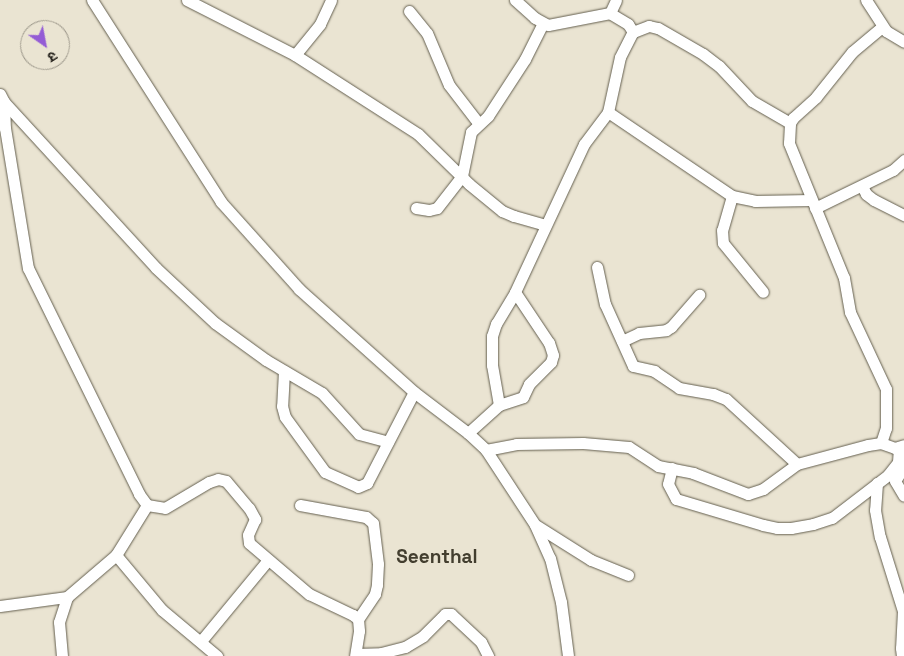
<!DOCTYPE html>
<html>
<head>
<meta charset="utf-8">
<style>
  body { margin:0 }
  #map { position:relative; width:904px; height:656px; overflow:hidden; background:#eae4d2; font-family:"Space Grotesk","Noto Sans Devanagari",sans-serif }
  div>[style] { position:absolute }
  .roads { filter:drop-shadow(0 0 1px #645f4f) drop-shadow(0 0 1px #645f4f) }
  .minor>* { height:11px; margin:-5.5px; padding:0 5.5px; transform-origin:5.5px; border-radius:5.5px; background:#fff }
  span { translate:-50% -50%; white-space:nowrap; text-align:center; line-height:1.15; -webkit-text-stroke:5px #eae4d2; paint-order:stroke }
  .quarter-label { font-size:19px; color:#433e2f; font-weight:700 }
  .north { position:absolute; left:20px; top:20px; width:50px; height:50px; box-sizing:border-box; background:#eae4d2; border:1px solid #9b9689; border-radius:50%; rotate:147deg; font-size:14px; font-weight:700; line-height:20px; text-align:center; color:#24211b }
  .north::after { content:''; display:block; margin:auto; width:18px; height:22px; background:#945cd5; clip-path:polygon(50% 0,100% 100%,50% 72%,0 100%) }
</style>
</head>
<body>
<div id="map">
  <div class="roads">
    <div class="minor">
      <div style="left:92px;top:0;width:240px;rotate:57.4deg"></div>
      <div style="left:221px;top:202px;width:117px;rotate:48.1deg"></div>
      <div style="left:299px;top:289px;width:154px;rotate:41.8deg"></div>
      <div style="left:414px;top:392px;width:68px;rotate:37.2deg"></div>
      <div style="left:468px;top:433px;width:25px;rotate:43deg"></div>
      <div style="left:486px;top:450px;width:90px;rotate:56.8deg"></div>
      <div style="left:535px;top:525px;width:36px;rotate:66deg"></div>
      <div style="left:550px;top:558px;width:45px;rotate:76deg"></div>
      <div style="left:561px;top:602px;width:54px;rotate:82.6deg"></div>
      <div style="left:187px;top:0;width:121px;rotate:27deg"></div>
      <div style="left:295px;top:55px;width:146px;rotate:32.7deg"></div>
      <div style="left:418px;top:134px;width:71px;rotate:44.4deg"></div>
      <div style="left:469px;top:184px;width:43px;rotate:39.3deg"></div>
      <div style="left:502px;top:211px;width:13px;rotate:23deg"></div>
      <div style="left:514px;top:216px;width:32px;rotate:16deg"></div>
      <div style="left:866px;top:0;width:37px;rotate:57deg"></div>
      <div style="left:886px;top:31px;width:21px;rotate:31deg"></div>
      <div style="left:409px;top:11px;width:28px;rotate:51deg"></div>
      <div style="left:427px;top:33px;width:56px;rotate:67.1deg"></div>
      <div style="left:449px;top:85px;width:49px;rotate:52.4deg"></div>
      <div style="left:610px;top:13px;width:14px;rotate:-65deg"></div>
      <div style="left:633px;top:32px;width:17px;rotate:-21deg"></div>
      <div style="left:649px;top:26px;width:9px;rotate:13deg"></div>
      <div style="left:658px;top:28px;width:52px;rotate:30deg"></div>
      <div style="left:703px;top:54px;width:20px;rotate:37deg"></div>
      <div style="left:719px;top:66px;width:48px;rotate:46.7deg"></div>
      <div style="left:752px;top:101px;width:44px;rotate:30.1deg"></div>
      <div style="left:295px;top:55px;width:40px;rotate:-51deg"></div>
      <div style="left:320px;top:24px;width:26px;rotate:-65deg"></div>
      <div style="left:0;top:94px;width:9px;rotate:63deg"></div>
      <div style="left:4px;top:102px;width:225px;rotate:47.5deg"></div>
      <div style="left:156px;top:268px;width:81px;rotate:43deg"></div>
      <div style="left:215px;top:323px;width:63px;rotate:36deg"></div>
      <div style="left:266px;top:360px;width:65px;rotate:30.5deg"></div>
      <div style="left:322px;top:393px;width:55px;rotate:47.9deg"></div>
      <div style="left:359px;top:434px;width:30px;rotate:15deg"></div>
      <div style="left:4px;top:102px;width:26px;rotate:88deg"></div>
      <div style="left:5px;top:128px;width:142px;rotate:80.7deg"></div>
      <div style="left:28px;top:268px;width:252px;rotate:63.8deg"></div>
      <div style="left:139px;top:494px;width:14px;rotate:54deg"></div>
      <div style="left:147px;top:505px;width:18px;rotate:9deg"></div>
      <div style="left:165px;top:508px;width:51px;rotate:-30.6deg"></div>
      <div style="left:209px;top:482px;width:9px;rotate:-18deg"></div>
      <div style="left:218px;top:479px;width:8px;rotate:14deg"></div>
      <div style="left:226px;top:481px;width:35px;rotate:50deg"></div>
      <div style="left:249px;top:508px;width:13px;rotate:61deg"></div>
      <div style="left:255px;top:519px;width:17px;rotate:114deg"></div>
      <div style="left:248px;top:535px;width:8px;rotate:83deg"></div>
      <div style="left:249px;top:543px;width:79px;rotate:40.4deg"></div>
      <div style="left:309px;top:594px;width:49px;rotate:25.5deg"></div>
      <div style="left:353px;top:615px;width:6px;rotate:39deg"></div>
      <div style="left:358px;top:619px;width:12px;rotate:85deg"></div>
      <div style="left:359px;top:631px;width:25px;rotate:99deg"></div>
      <div style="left:608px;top:112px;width:150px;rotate:34.1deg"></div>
      <div style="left:732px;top:196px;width:24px;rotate:12deg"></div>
      <div style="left:755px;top:201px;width:56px;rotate:-1deg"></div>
      <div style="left:862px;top:186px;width:9px;rotate:63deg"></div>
      <div style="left:866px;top:194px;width:10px;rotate:37deg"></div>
      <div style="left:874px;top:200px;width:34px;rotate:27deg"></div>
      <div style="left:732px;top:196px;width:35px;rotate:106deg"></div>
      <div style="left:722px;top:230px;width:13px;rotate:86deg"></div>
      <div style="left:723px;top:243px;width:63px;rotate:50.8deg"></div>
      <div style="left:416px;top:208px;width:13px;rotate:9deg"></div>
      <div style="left:429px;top:210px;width:8px;rotate:-14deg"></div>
      <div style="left:437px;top:208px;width:41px;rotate:-52deg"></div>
      <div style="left:462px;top:176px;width:45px;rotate:-78.4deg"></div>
      <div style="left:471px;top:132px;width:23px;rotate:-43deg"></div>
      <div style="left:488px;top:116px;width:68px;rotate:-57deg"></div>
      <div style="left:525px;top:59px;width:40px;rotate:-63.4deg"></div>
      <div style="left:815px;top:208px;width:87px;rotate:-26deg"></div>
      <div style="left:893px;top:170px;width:15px;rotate:-42deg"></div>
      <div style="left:597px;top:267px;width:38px;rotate:78deg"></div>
      <div style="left:605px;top:304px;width:68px;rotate:65.7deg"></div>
      <div style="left:633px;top:366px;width:22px;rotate:13deg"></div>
      <div style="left:654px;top:371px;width:30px;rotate:34deg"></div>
      <div style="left:679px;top:388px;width:35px;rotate:10deg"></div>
      <div style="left:713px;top:394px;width:14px;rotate:21deg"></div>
      <div style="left:726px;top:399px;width:96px;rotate:42.5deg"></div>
      <div style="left:622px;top:341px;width:19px;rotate:-25deg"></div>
      <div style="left:639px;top:333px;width:27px;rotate:-6deg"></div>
      <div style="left:666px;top:330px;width:6px;rotate:-31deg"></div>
      <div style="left:671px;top:327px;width:43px;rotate:-48.8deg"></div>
      <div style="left:284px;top:371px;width:35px;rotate:93deg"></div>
      <div style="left:282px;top:406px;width:11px;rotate:75deg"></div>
      <div style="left:285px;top:417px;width:68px;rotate:54deg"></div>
      <div style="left:325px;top:472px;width:36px;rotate:24deg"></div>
      <div style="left:358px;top:487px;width:10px;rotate:-24deg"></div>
      <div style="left:367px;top:483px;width:102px;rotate:-62.7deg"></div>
      <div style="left:499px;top:405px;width:41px;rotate:-99.9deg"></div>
      <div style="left:492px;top:365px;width:29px;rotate:-90deg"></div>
      <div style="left:492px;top:336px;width:13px;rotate:-72deg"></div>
      <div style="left:496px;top:324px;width:37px;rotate:-59deg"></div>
      <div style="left:515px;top:292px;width:163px;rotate:-65deg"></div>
      <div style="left:584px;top:144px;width:40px;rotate:-53deg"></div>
      <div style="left:608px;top:112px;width:56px;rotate:-77.7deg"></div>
      <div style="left:620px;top:57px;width:28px;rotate:-63deg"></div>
      <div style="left:633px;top:32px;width:9px;rotate:-122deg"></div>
      <div style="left:628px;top:24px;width:21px;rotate:-149deg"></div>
      <div style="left:610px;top:13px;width:63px;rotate:169deg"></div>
      <div style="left:548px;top:25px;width:15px;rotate:-152deg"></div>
      <div style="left:535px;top:18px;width:27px;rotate:-138deg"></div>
      <div style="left:468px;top:433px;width:42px;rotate:-42.1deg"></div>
      <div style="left:499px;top:405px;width:25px;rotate:-18deg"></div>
      <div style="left:523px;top:397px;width:14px;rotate:-65deg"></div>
      <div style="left:529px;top:384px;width:31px;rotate:-45deg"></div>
      <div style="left:551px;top:362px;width:7px;rotate:-74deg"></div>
      <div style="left:553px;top:355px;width:13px;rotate:-108deg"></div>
      <div style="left:549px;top:343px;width:61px;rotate:-123.7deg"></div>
      <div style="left:881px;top:443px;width:16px;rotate:-72deg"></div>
      <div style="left:886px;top:428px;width:39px;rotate:-90deg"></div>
      <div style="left:886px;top:389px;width:85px;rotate:-115.1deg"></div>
      <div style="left:850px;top:312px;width:35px;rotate:-100deg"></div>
      <div style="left:844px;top:278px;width:146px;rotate:-112.2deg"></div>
      <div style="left:789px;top:143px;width:20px;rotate:-87deg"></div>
      <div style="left:790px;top:123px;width:6px;rotate:-59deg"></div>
      <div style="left:793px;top:118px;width:31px;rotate:-42deg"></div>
      <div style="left:816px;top:97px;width:58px;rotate:-51.3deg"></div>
      <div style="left:852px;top:52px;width:39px;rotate:-40deg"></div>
      <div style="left:486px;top:450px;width:31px;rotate:-11deg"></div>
      <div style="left:516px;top:444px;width:67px;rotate:-0.9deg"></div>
      <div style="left:583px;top:443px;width:46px;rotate:5deg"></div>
      <div style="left:629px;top:447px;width:35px;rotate:33deg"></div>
      <div style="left:658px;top:466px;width:36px;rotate:11deg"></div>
      <div style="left:693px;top:473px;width:59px;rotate:20.9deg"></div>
      <div style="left:748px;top:494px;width:16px;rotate:-18deg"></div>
      <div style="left:763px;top:489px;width:42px;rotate:-36.3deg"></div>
      <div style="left:797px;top:464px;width:73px;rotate:-15deg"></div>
      <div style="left:868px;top:445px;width:13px;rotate:-9deg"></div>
      <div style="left:881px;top:443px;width:15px;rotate:20deg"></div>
      <div style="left:895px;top:448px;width:9px;rotate:-18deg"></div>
      <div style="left:672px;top:468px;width:16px;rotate:104deg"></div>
      <div style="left:668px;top:484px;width:17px;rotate:62deg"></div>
      <div style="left:676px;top:499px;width:91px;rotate:16.6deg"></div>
      <div style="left:763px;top:525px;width:14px;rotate:12deg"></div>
      <div style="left:777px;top:528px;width:14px"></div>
      <div style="left:791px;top:528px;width:22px;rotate:-10deg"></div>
      <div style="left:813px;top:524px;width:20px;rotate:-18deg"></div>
      <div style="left:832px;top:518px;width:71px;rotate:-37.5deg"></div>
      <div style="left:888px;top:475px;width:16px;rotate:-52deg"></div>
      <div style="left:898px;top:462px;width:15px;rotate:-86deg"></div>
      <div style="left:903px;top:468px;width:15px;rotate:122deg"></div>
      <div style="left:895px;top:481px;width:17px;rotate:59deg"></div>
      <div style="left:877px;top:483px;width:27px;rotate:94deg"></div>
      <div style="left:875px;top:510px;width:27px;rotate:80deg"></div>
      <div style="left:880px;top:537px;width:77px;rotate:72.7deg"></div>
      <div style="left:903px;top:611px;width:37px;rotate:93deg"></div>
      <div style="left:901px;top:648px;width:8px;rotate:83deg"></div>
      <div style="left:300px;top:505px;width:67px;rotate:10.3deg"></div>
      <div style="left:366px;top:517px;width:9px;rotate:41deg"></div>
      <div style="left:373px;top:523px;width:41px;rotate:83deg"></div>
      <div style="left:378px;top:564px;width:21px;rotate:93deg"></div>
      <div style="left:377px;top:585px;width:9px;rotate:103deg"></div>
      <div style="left:375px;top:594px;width:30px;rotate:124deg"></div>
      <div style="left:537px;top:526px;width:64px;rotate:32.2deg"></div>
      <div style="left:591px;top:560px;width:40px;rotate:22deg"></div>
      <div style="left:116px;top:555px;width:72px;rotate:50.1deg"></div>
      <div style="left:162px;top:610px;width:72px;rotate:39.9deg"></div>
      <div style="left:0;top:606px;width:68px;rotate:-7.7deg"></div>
      <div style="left:201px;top:641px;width:105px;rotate:-50.4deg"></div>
      <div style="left:356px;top:654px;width:25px;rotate:-2deg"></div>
      <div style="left:381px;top:653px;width:25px;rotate:-14deg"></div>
      <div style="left:405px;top:647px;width:21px;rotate:-31deg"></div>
      <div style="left:423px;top:636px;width:31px;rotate:-45deg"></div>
      <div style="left:445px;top:614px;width:6px"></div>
      <div style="left:451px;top:614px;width:41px;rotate:43deg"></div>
      <div style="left:481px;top:642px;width:16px;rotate:63deg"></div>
      <div style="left:62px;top:656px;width:34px;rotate:-95deg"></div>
      <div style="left:59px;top:622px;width:26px;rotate:-72deg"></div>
      <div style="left:67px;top:597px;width:65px;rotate:-40.6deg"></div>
      <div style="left:116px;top:555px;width:59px;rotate:-58.2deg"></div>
    </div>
  </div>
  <div class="quarter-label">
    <span style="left:437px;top:557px">Seenthal</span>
  </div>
  <div class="north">उ</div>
</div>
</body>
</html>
